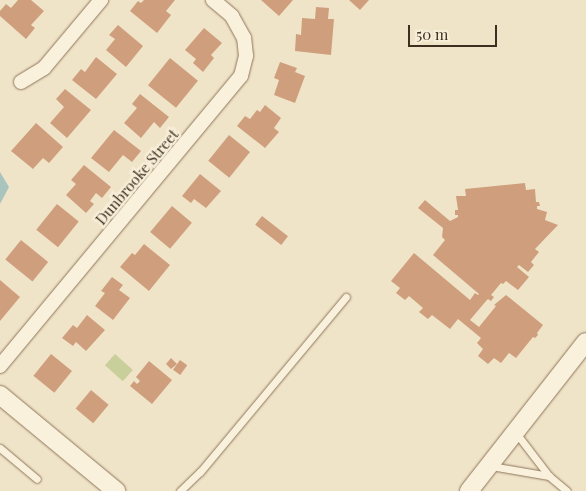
<!DOCTYPE html>
<html>
<head>
<meta charset="utf-8">
<style>
  body { margin:0 }
  #map { position:relative; width:586px; height:491px; overflow:hidden; background:#f0e4c8; font-family:"Playfair Display",serif }
  div>[style] { position:absolute }
  .green>* { inset:0; background:#c9cf9b; transform-origin:0 0 }
  .water>* { inset:0; background:#a9c4bc }
  .building>* { inset:0; background:#cf9f7d; transform-origin:0 0 }
  .roads { filter:drop-shadow(0 0 1px #8d765c) drop-shadow(0 0 1px #8d765c) }
  .service>* { height:7px; margin:-3.5px; padding:0 3.5px; transform-origin:3.5px; border-radius:3.5px; background:#faf1dc }
  .minor>* { height:14px; margin:-7px; padding:0 7px; transform-origin:7px; border-radius:7px; background:#faf1dc }
  .tertiary>* { height:18px; margin:-9px; padding:0 9px; transform-origin:9px; border-radius:9px; background:#faf1dc }
  span { translate:-50% -50%; white-space:nowrap; text-align:center; line-height:1.15; -webkit-text-stroke:5px #f7eed8; paint-order:stroke }
  .street-label { font-size:15px; color:#3d2e20 }
  .scale { position:absolute; left:408px; top:25px; width:89px; height:22px; box-sizing:border-box; border:2px solid #3d2e20; border-top:0; padding-left:6px; font-size:15px; line-height:18px; white-space:nowrap; color:#3d2e20; -webkit-text-stroke:4px #f7eed8; paint-order:stroke }
</style>
</head>
<body>
<div id="map">
  <div class="green">
    <div style="left:115px;top:354px;width:24px;height:15px;rotate:42deg"></div>
  </div>
  <div class="water">
    <div style="clip-path:polygon(0 172px,9px 187px,0 204px)"></div>
  </div>
  <div class="building">
    <div style="clip-path:polygon(18px 0,31px 0,44px 11px,31px 25px,35px 28px,26px 39px,0 16px,0 11px,6px 4px,11px 8px)"></div>
    <div style="clip-path:polygon(144px 0,175px 0,166px 11px,171px 15px,157px 33px,130px 11px,138px 1px,141px 3px)"></div>
    <div style="clip-path:polygon(261px 0,293px 0,279px 16px)"></div>
    <div style="clip-path:polygon(349px 0,369px 0,360px 10px)"></div>
    <div style="clip-path:polygon(316px 7px,329px 8px,328px 19px,334px 19px,331px 55px,295px 51px,296px 34px,301px 35px,302px 18px,315px 19px)"></div>
    <div style="clip-path:polygon(118px 25px,143px 46px,126px 67px,106px 50px,115px 39px,109px 35px)"></div>
    <div style="clip-path:polygon(204px 28px,222px 43px,211px 55px,214px 58px,203px 72px,193px 63px,196px 59px,185px 50px)"></div>
    <div style="clip-path:polygon(96px 57px,117px 74px,96px 99px,72px 80px,81px 69px,85px 72px)"></div>
    <div style="left:170px;top:58px;width:36px;height:35px;rotate:39deg"></div>
    <div style="clip-path:polygon(280px 62px,297px 68px,295px 72px,305px 76px,295px 103px,274px 95px,279px 80px,274px 78px)"></div>
    <div style="clip-path:polygon(65px 89px,91px 110px,67px 138px,50px 123px,64px 107px,56px 99px)"></div>
    <div style="clip-path:polygon(140px 94px,169px 117px,160px 128px,154px 122px,141px 138px,124px 123px,137px 108px,132px 104px)"></div>
    <div style="clip-path:polygon(265px 105px,281px 118px,274px 128px,279px 132px,265px 148px,237px 126px,245px 116px,250px 119px,257px 110px,260px 112px)"></div>
    <div style="clip-path:polygon(36px 123px,63px 147px,49px 163px,43px 158px,33px 169px,11px 151px)"></div>
    <div style="clip-path:polygon(114px 130px,141px 151px,132px 162px,123px 155px,109px 172px,91px 158px)"></div>
    <div style="left:229px;top:135px;width:27px;height:33px;rotate:39deg"></div>
    <div style="clip-path:polygon(84px 165px,111px 187px,102px 198px,96px 193px,90px 201px,94px 204px,86px 213px,66px 195px,76px 184px,71px 180px)"></div>
    <div style="clip-path:polygon(200px 174px,221px 191px,206px 208px,194px 199px,191px 203px,182px 196px)"></div>
    <div style="clip-path:polygon(525px 183px,526px 190px,535px 189px,536px 202px,539px 202px,540px 206px,537px 206px,537px 209px,547px 212px,545px 220px,558px 225px,535px 249px,539px 252px,531px 262px,534px 265px,528px 272px,519px 265px,517px 267px,529px 277px,518px 290px,506px 281px,503px 284px,501px 283px,491px 295px,494px 297px,491px 301px,488px 299px,486px 301px,470px 320px,479px 327px,496px 306px,494px 305px,506px 295px,543px 325px,537px 333px,538px 335px,535px 338px,533px 337px,516px 358px,509px 353px,501px 363px,494px 358px,488px 364px,478px 356px,483px 349px,477px 343px,481px 338px,458px 319px,450px 329px,432px 315px,428px 319px,419px 312px,423px 308px,409px 296px,405px 300px,396px 293px,400px 288px,391px 281px,414px 253px,470px 300px,475px 293px,478px 295px,479px 294px,433px 255px,445px 240px,442px 237px,443px 228px,418px 208px,425px 200px,450px 221px,458px 217px,458px 215px,455px 215px,455px 210px,458px 210px,456px 196px,466px 196px,465px 189px)"></div>
    <div style="left:57px;top:204px;width:28px;height:33px;rotate:39deg"></div>
    <div style="left:172px;top:206px;width:26px;height:34px;rotate:40deg"></div>
    <div style="left:262px;top:216px;width:33px;height:11px;rotate:38deg"></div>
    <div style="left:21px;top:240px;width:35px;height:25px;rotate:39deg"></div>
    <div style="clip-path:polygon(144px 244px,170px 265px,149px 291px,120px 267px,132px 253px,135px 255px)"></div>
    <div style="clip-path:polygon(112px 277px,123px 285px,119px 290px,130px 298px,113px 320px,95px 306px,105px 293px,101px 291px)"></div>
    <div style="clip-path:polygon(0 280px,20px 297px,0 321px)"></div>
    <div style="clip-path:polygon(87px 315px,105px 330px,86px 351px,76px 342px,73px 346px,62px 338px,73px 325px,77px 328px)"></div>
    <div style="left:51px;top:354px;width:27px;height:28px;rotate:39deg"></div>
    <div style="clip-path:polygon(171px 358px,177px 364px,171px 369px,166px 364px)"></div>
    <div style="left:180px;top:360px;width:9px;height:12px;rotate:36deg"></div>
    <div style="clip-path:polygon(149px 361px,172px 380px,152px 404px,130px 386px,134px 381px,137px 384px,140px 381px,136px 377px)"></div>
    <div style="left:91px;top:390px;width:23px;height:24px;rotate:40deg"></div>
  </div>
  <div class="roads">
    <div class="service">
      <div style="left:516px;top:433px;width:54px;rotate:52.5deg"></div>
      <div style="left:549px;top:476px;width:23px;rotate:40deg"></div>
      <div style="left:0;top:448px;width:48px;rotate:40deg"></div>
      <div style="left:491px;top:466px;width:59px;rotate:9.8deg"></div>
      <div style="left:180px;top:491px;width:28px;rotate:-44deg"></div>
      <div style="left:200px;top:472px;width:228px;rotate:-50.2deg"></div>
    </div>
    <div class="minor">
      <div style="left:21px;top:82px;width:27px;rotate:-31deg"></div>
      <div style="left:44px;top:68px;width:89px;rotate:-50deg"></div>
      <div style="left:0;top:366px;width:377px;rotate:-50.3deg"></div>
      <div style="left:241px;top:76px;width:21px;rotate:-76deg"></div>
      <div style="left:246px;top:56px;width:18px;rotate:-96deg"></div>
      <div style="left:244px;top:38px;width:25px;rotate:-119deg"></div>
      <div style="left:232px;top:16px;width:25px;rotate:-140deg"></div>
    </div>
    <div class="tertiary">
      <div style="left:0;top:395px;width:151px;rotate:39.6deg"></div>
      <div style="left:469px;top:491px;width:189px;rotate:-51.9deg"></div>
    </div>
  </div>
  <div class="street-label">
    <span style="left:137px;top:177px;rotate:-50deg">Dunbrooke Street</span>
  </div>
  <div class="scale">50 m</div>
</div>
</body>
</html>
